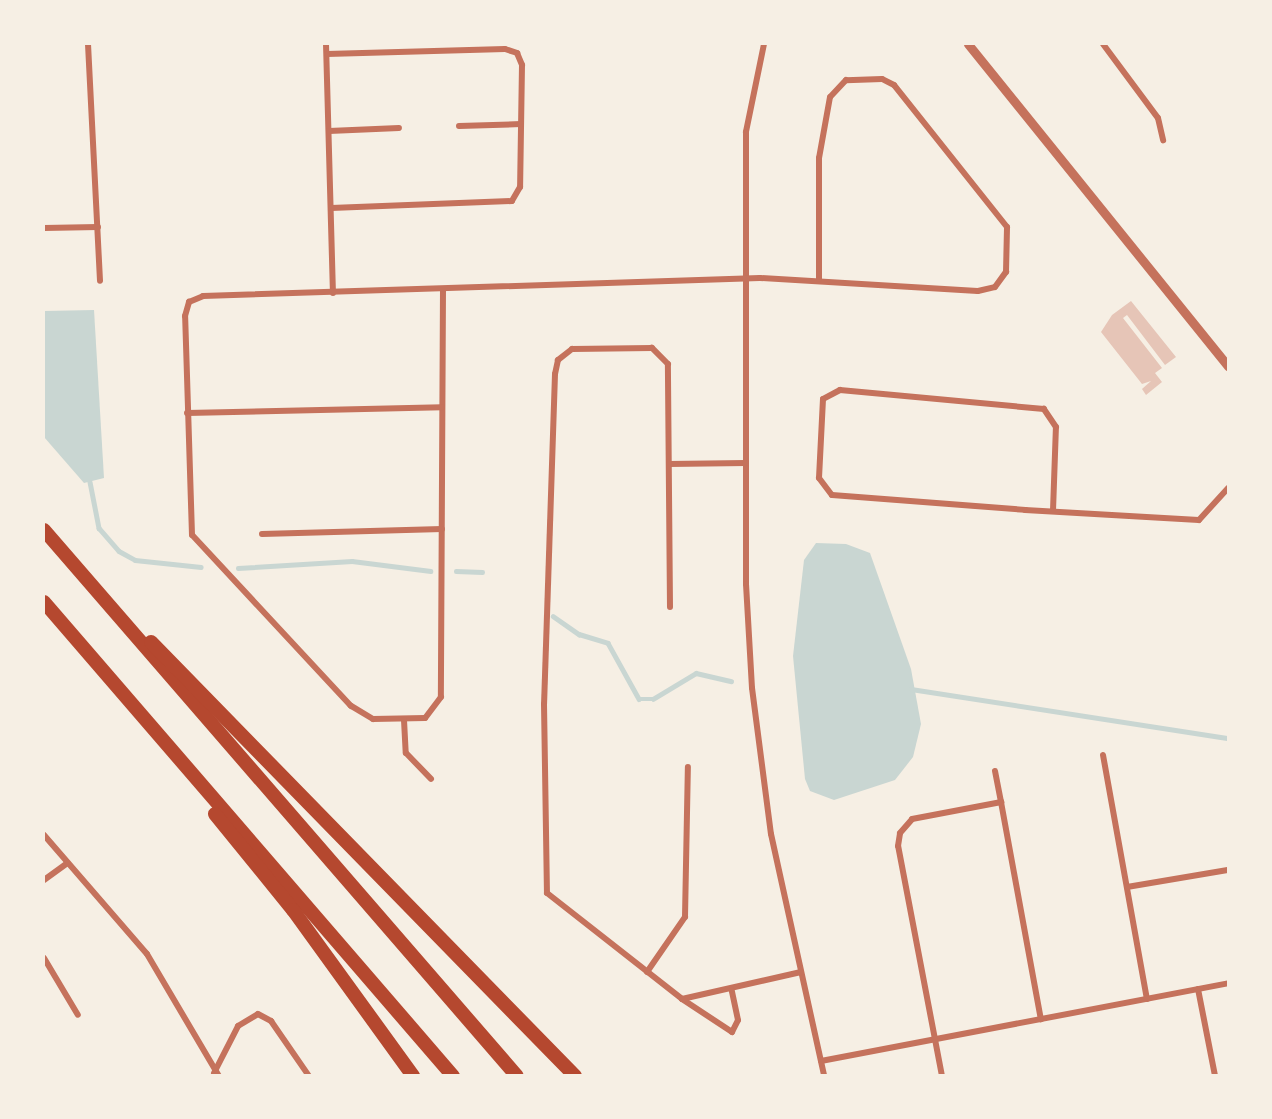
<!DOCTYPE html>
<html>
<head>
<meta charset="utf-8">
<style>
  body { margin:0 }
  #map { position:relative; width:1272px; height:1119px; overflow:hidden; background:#f6efe4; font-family:"Sofia Sans Condensed",sans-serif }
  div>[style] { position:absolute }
  .water>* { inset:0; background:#c9d6d2 }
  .stream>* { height:4.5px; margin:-2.25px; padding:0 2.25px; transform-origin:2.25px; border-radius:2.25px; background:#c9d6d2 }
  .building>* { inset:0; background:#e6c5b7 }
  .minor>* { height:6px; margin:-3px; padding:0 3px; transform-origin:3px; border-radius:3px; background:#c5725c }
  .tertiary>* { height:9px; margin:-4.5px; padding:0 4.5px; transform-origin:4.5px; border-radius:4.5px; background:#c5725c }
  .motorway>* { height:14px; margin:-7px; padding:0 7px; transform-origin:7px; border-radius:7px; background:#b5482f }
  span { translate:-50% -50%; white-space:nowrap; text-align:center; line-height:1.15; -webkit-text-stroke:6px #f6efe4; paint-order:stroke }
  .frame { position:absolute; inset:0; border:45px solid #f6efe4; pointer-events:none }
</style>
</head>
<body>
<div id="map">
  <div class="water">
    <div style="clip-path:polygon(94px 310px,104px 478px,84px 483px,44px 437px,44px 311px)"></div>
    <div style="clip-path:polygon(816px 543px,846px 544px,870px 553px,911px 669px,921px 724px,913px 757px,895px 780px,834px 800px,810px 791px,805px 779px,793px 656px,804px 560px)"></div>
  </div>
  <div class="stream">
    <div style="left:90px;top:482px;width:47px;rotate:78.9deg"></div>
    <div style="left:99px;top:528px;width:30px;rotate:49deg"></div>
    <div style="left:119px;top:551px;width:18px;rotate:29deg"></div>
    <div style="left:135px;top:560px;width:66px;rotate:6.1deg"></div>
    <div style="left:238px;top:568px;width:114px;rotate:-3.5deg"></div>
    <div style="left:352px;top:561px;width:79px;rotate:7.3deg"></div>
    <div style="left:456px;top:571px;width:26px;rotate:2deg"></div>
    <div style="left:553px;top:616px;width:32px;rotate:35deg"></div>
    <div style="left:579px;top:634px;width:30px;rotate:17deg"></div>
    <div style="left:608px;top:643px;width:64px;rotate:61deg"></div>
    <div style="left:639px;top:699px;width:14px"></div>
    <div style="left:653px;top:699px;width:50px;rotate:-31.2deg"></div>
    <div style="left:696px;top:673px;width:36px;rotate:13deg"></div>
    <div style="left:911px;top:689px;width:321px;rotate:8.8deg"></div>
  </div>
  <div class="building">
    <div style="clip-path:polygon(1131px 301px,1176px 357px,1165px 365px,1127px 315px,1123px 318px,1162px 368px,1155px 373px,1162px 382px,1146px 395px,1142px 389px,1151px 381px,1142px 384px,1101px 332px,1112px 315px)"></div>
  </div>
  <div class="minor">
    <div style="left:88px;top:44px;width:237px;rotate:87.1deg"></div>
    <div style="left:326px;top:44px;width:249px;rotate:88.4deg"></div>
    <div style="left:764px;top:44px;width:90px;rotate:101.6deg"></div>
    <div style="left:746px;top:132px;width:452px;rotate:90deg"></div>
    <div style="left:746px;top:584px;width:104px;rotate:86.7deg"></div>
    <div style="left:752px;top:688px;width:147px;rotate:82.6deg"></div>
    <div style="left:771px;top:834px;width:248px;rotate:77.6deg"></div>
    <div style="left:1103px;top:44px;width:92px;rotate:53.4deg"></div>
    <div style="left:1158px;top:118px;width:23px;rotate:77deg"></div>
    <div style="left:327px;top:54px;width:178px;rotate:-1.6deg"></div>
    <div style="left:505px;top:49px;width:13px;rotate:18deg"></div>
    <div style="left:517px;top:53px;width:13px;rotate:67deg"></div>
    <div style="left:522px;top:65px;width:122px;rotate:90.9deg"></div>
    <div style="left:520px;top:187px;width:16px;rotate:120deg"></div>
    <div style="left:512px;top:201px;width:181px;rotate:177.8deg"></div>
    <div style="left:459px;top:126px;width:62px;rotate:-1.8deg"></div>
    <div style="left:329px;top:131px;width:70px;rotate:-2.5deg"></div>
    <div style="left:44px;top:228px;width:54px;rotate:-1.1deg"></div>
    <div style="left:443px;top:289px;width:408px;rotate:90.3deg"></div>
    <div style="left:441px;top:697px;width:26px;rotate:127deg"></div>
    <div style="left:425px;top:718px;width:52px;rotate:178.9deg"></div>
    <div style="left:373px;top:719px;width:26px;rotate:-149deg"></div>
    <div style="left:351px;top:706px;width:233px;rotate:-132.9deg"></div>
    <div style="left:192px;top:535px;width:219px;rotate:-91.8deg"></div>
    <div style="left:185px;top:316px;width:15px;rotate:-74deg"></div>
    <div style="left:189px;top:302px;width:15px;rotate:-23deg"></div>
    <div style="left:203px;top:296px;width:557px;rotate:-1.85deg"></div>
    <div style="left:760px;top:278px;width:218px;rotate:3.4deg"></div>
    <div style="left:978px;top:291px;width:17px;rotate:-13deg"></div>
    <div style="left:995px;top:287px;width:19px;rotate:-54deg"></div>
    <div style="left:1006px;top:272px;width:45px;rotate:-88.7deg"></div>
    <div style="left:1007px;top:227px;width:181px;rotate:-128.5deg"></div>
    <div style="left:894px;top:85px;width:13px;rotate:-153deg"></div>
    <div style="left:882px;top:79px;width:36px;rotate:178deg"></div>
    <div style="left:846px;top:80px;width:23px;rotate:133deg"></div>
    <div style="left:830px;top:97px;width:62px;rotate:100.2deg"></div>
    <div style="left:819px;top:158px;width:121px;rotate:90deg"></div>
    <div style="left:187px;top:413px;width:255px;rotate:-1.3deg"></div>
    <div style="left:669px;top:464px;width:77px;rotate:-0.7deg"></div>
    <div style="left:1053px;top:511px;width:84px;rotate:-88deg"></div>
    <div style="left:1056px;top:427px;width:22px;rotate:-124deg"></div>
    <div style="left:1044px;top:409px;width:205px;rotate:-174.7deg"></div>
    <div style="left:840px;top:390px;width:19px;rotate:152deg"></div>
    <div style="left:823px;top:399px;width:79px;rotate:92.9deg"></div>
    <div style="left:819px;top:478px;width:21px;rotate:53deg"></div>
    <div style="left:832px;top:495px;width:194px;rotate:4.4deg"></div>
    <div style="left:1025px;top:510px;width:174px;rotate:3.3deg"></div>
    <div style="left:1199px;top:520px;width:43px;rotate:-47.8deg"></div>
    <div style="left:262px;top:534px;width:180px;rotate:-1.6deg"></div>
    <div style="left:670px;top:607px;width:243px;rotate:-90.5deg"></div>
    <div style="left:668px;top:364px;width:23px;rotate:-135deg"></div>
    <div style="left:652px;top:348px;width:80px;rotate:179.3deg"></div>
    <div style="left:572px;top:349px;width:18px;rotate:142deg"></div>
    <div style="left:558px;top:360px;width:14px;rotate:102deg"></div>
    <div style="left:555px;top:374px;width:330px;rotate:91.9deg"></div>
    <div style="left:544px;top:704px;width:189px;rotate:89.1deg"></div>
    <div style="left:547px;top:893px;width:172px;rotate:38.1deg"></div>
    <div style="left:682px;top:999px;width:122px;rotate:-12.8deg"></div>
    <div style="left:404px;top:720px;width:33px;rotate:87deg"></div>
    <div style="left:406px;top:753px;width:36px;rotate:46deg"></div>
    <div style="left:1103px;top:755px;width:248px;rotate:79.8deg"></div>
    <div style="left:995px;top:771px;width:32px;rotate:79deg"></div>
    <div style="left:44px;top:835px;width:157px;rotate:49.1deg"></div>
    <div style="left:147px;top:954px;width:142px;rotate:59.5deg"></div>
    <div style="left:44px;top:880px;width:29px;rotate:-36deg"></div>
    <div style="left:1127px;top:887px;width:102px;rotate:-9.6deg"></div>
    <div style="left:44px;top:958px;width:66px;rotate:59.2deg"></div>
    <div style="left:647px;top:972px;width:67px;rotate:-55.4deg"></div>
    <div style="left:685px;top:917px;width:150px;rotate:-88.9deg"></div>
    <div style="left:1198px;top:989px;width:89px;rotate:78.9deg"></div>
    <div style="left:682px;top:999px;width:60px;rotate:33.4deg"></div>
    <div style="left:732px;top:1032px;width:13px;rotate:-63deg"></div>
    <div style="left:738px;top:1020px;width:30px;rotate:-102deg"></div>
    <div style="left:821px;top:1061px;width:414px;rotate:-10.8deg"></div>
    <div style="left:214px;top:1073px;width:53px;rotate:-62.9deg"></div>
    <div style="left:238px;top:1026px;width:23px;rotate:-31deg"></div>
    <div style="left:258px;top:1014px;width:15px;rotate:28deg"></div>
    <div style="left:271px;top:1021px;width:67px;rotate:55.4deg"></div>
    <div style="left:942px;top:1076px;width:234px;rotate:-100.8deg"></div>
    <div style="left:898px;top:846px;width:13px;rotate:-81deg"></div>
    <div style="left:900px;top:833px;width:18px;rotate:-49deg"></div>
    <div style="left:912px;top:819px;width:91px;rotate:-10.8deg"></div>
    <div style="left:1001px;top:802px;width:221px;rotate:79.6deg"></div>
  </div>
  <div class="tertiary">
    <div style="left:968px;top:44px;width:414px;rotate:51.1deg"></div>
  </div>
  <div class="motorway">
    <div style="left:44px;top:530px;width:722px;rotate:49.1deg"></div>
    <div style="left:44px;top:602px;width:626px;rotate:49.21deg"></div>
    <div style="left:151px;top:642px;width:607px;rotate:45.67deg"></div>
    <div style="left:215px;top:814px;width:124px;rotate:50.9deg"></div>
    <div style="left:293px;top:910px;width:205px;rotate:54.1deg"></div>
  </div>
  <div class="frame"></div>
</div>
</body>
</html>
